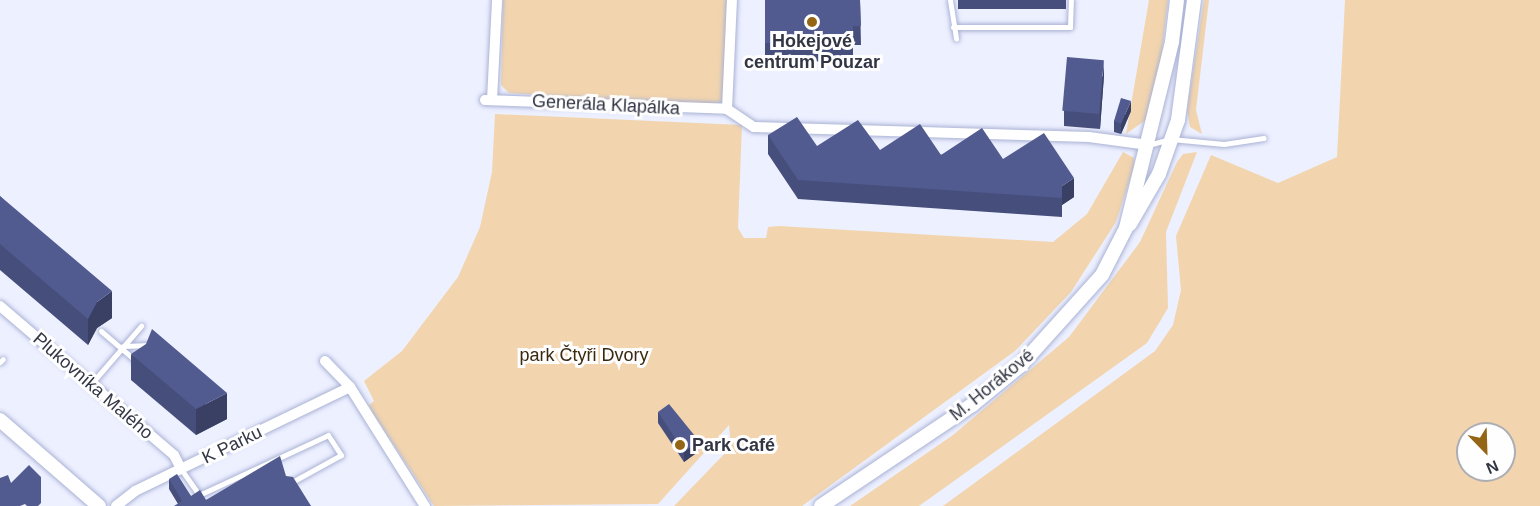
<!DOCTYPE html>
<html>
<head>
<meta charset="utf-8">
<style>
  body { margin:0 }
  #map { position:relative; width:1540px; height:506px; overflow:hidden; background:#edf0ff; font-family:Helvetica,sans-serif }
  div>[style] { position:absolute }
  .green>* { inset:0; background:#f2d5ae }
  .roads { filter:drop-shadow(0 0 2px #aab2d5) drop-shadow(0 0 2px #aab2d5) }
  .service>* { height:5px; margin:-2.5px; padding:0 2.5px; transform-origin:2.5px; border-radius:2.5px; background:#fff }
  .minor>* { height:10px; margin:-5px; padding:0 5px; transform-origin:5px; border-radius:5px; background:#fff }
  .tertiary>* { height:14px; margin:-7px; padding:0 7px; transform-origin:7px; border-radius:7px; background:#fff }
  .wall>* { inset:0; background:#464e7b; transform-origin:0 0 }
  .shaded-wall>* { inset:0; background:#394064 }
  .building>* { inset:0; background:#515b8f; transform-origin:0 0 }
  .dots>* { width:16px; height:16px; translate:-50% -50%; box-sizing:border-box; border:3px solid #fefefe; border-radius:50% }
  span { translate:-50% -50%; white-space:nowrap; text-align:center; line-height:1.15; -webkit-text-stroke:6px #fefefe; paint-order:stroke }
  .poi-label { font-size:18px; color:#323644; font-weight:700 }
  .left { translate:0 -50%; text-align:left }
  .street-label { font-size:18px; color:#323644 }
  .park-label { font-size:18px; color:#3a2910 }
  .north { position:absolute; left:1456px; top:422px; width:60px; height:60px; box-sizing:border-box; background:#fefefe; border:2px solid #acaeb4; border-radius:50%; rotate:157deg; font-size:16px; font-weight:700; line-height:24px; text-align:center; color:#323644 }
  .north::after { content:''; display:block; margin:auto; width:21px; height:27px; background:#946514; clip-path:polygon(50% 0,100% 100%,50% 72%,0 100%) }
</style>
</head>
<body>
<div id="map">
  <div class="green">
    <div style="clip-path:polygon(503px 0,727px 0,724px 100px,711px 107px,509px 93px,501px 85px)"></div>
    <div style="clip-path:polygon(1149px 0,1168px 0,1161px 59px,1147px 119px,1126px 134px)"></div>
    <div style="clip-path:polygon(1204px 0,1209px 0,1196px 110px,1202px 134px,1190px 127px,1187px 110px)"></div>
    <div style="clip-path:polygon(evenodd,1345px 0,1540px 0,1540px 506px,943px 506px,1155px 351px,1173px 325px,1181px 290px,1176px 236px,1211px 155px,1278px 183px,1337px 157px,1345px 0,1468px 434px,1504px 434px,1504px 470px,1468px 470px,1468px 434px)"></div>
    <div style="clip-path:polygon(495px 114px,742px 125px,738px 228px,744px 238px,766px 238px,768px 227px,779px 226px,1053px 242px,1087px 214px,1123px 152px,1134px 158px,1134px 167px,1116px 222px,1071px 292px,1015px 351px,802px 506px,674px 506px,731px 447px,729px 425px,658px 504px,434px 506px,373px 413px,369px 405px,374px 401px,364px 381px,402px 351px,458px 277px,480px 227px,492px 172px)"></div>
    <div style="clip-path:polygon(1197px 152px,1166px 232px,1168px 308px,1147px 343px,919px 506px,850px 506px,953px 435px,1069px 337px,1140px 242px,1177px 162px,1183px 154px)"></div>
  </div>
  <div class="roads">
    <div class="service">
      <div style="left:950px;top:0;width:39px;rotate:81deg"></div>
      <div style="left:953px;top:27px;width:117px"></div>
      <div style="left:1070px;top:27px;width:27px;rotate:-88deg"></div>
      <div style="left:1148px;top:145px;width:24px;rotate:-15deg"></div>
      <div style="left:1171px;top:139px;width:53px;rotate:5.4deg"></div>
      <div style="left:1224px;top:144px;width:40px;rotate:-8.5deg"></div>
      <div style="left:101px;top:331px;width:46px;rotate:40.6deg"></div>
      <div style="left:123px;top:346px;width:28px;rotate:-2deg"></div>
      <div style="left:0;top:362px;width:4px;rotate:-45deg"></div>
      <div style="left:91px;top:384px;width:77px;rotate:-49.2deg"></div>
      <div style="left:181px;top:469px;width:32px;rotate:55deg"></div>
      <div style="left:199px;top:495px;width:142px;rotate:-24.9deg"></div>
      <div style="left:328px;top:435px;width:24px;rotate:57deg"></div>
      <div style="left:341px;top:455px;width:58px;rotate:151.2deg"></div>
    </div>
    <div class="minor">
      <div style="left:485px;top:100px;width:242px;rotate:2.1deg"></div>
      <div style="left:492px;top:100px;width:100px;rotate:-87.1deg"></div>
      <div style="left:727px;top:109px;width:32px;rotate:34deg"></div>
      <div style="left:754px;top:127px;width:335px;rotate:1.7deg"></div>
      <div style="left:1089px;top:137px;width:60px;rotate:7.7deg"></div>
      <div style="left:727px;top:109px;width:109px;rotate:-87.4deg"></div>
      <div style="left:0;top:306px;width:229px;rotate:40.6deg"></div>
      <div style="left:174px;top:455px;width:16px;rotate:63deg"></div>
      <div style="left:325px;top:361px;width:36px;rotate:46deg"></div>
      <div style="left:350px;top:387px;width:141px;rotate:57.8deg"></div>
      <div style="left:116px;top:506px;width:24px;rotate:-38deg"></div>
      <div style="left:135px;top:491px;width:239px;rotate:-25.8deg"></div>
    </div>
    <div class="tertiary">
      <div style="left:1130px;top:224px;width:58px;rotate:-59.9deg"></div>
      <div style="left:1159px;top:174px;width:57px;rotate:-70.6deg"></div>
      <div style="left:1178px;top:120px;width:121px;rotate:-82.4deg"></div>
      <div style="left:0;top:420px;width:131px;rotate:41deg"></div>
      <div style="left:821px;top:506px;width:182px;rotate:-33.8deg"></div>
      <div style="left:972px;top:405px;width:62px;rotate:-39.1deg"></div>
      <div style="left:1020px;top:366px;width:122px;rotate:-48deg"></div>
      <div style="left:1102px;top:275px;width:53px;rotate:-62.9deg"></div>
      <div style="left:1126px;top:228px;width:192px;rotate:-76.1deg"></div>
      <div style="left:1172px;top:42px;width:42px;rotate:-83.2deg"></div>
    </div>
  </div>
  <div class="wall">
    <div style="clip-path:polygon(765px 0,860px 0,861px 45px,853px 45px,853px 61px,765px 62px)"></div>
    <div style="left:958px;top:0;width:108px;height:9px"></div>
    <div style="clip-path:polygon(1104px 75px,1100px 129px,1064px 126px,1064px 111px)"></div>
    <div style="clip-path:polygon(1131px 111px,1121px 134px,1114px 132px,1114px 121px)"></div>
    <div style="clip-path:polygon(768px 135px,817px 146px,1003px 159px,1074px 197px,1062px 205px,1062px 217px,798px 199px,768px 154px)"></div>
    <div style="clip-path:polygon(0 196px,112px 318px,97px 328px,88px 345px,0 270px)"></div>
    <div style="clip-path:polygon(131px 354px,227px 419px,196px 435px,131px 380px)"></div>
    <div style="clip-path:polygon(658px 412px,699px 451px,684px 462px,658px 423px)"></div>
    <div style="clip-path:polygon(286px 476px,311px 506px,178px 504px,169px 489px,169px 479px,191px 496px,206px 500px)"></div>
  </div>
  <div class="shaded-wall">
    <div style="clip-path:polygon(1104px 60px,1104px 75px,1100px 129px,1100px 114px)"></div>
    <div style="clip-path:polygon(1131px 101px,1131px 111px,1121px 134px,1121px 124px)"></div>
    <div style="clip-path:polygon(1074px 178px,1074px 197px,1062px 205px,1062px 217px,1062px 186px)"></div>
    <div style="clip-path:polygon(112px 291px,112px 318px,97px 328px,88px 345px,88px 319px,97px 302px)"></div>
    <div style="clip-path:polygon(227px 393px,227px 419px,196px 435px,196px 409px)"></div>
    <div style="clip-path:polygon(699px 441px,699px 451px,684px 462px,684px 452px)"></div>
  </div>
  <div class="building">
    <div style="clip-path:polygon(765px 0,860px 0,861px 26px,853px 26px,853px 42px,765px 43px)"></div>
    <div style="left:1067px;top:57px;width:37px;height:54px;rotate:5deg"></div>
    <div style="clip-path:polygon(1121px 98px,1131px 101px,1121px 124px,1114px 121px)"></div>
    <div style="clip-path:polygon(797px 117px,817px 146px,858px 120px,880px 150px,920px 124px,941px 155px,982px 128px,1003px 159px,1044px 133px,1074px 178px,1062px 186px,1062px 198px,798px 180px,768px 135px)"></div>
    <div style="clip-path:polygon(0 196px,112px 291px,97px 302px,88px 319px,0 244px)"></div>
    <div style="clip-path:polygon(152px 329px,227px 393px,196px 409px,131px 354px,146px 344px)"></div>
    <div style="clip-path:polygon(669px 404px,699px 441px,684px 452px,658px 412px)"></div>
    <div style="clip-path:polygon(280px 456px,286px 476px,293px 477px,311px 506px,174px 506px,182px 501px,169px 479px,177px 474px,191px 496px,200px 490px,206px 500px)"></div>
    <div style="clip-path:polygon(29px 465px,41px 477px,41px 503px,38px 506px,27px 506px,25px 504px,20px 506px,0 506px,0 478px,8px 475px,11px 483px)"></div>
  </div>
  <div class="dots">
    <div style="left:812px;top:22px;background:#946514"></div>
    <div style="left:680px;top:445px;background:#946514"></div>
  </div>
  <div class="poi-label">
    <span style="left:812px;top:52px">Hokejové<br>centrum Pouzar</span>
    <span class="left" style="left:692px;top:445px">Park Café</span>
  </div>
  <div class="street-label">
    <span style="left:606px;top:105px;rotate:3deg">Generála Klapálka</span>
    <span style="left:992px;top:385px;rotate:-39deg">M. Horákové</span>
    <span style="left:93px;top:386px;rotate:41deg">Plukovníka Malého</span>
    <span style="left:232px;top:445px;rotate:-26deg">K Parku</span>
  </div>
  <div class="park-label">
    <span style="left:584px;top:355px">park Čtyři Dvory</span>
  </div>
  <div class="north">N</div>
</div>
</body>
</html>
